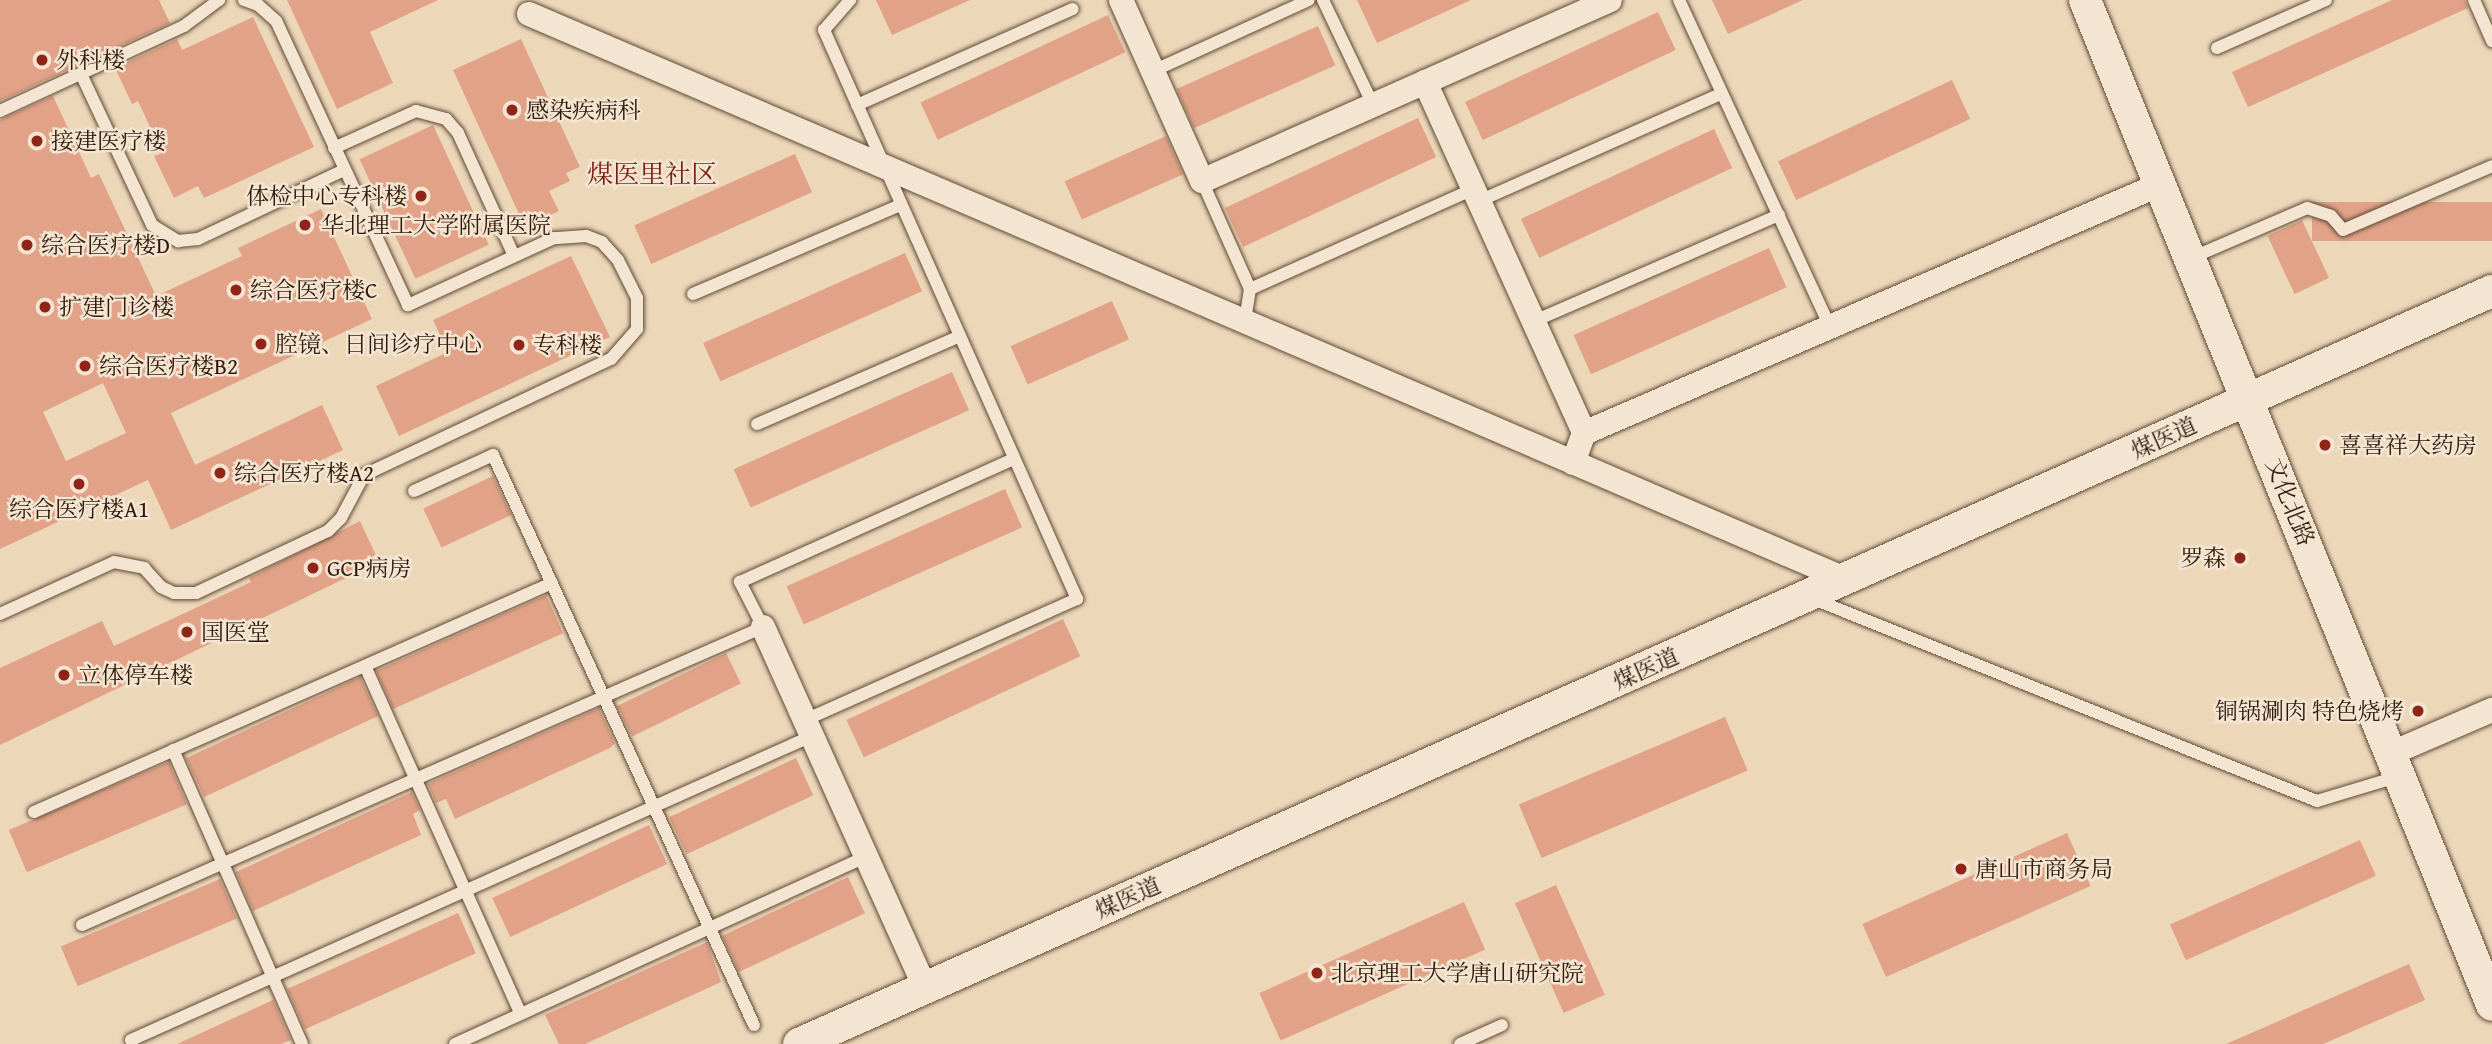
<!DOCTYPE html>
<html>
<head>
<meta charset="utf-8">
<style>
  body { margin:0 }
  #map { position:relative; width:2492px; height:1044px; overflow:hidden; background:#edd7b9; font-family:"Gentium Book Plus","Noto Serif SC",serif }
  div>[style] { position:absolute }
  .building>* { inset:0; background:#e1a288; transform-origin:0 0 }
  .roads { filter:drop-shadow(0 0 2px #5f4935) drop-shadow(0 0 2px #5f4935) }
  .service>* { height:12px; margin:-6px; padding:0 6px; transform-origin:6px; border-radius:6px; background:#f3e5d2 }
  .minor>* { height:24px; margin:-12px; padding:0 12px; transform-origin:12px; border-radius:12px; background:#f3e5d2 }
  .tertiary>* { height:32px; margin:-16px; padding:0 16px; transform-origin:16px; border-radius:16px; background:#f3e5d2 }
  .dots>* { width:19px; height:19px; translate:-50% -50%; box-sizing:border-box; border:4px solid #f3e5d2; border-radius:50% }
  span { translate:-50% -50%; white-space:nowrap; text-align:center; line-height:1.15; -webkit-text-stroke:5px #f3e5d2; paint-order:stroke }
  .poi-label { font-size:23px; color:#301a09 }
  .left { translate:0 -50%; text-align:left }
  .right { translate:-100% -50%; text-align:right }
  .street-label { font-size:23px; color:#301a09 }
  .quarter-label { font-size:26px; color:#7a1f14 }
</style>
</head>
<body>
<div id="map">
  <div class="building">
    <div style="clip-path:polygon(0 0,159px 0,170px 23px,0 101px)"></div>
    <div style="clip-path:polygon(287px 0,438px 0,370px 32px,393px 83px,337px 109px)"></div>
    <div style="clip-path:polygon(876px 0,970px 0,892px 35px)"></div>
    <div style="clip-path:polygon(1357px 0,1471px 0,1377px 43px)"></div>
    <div style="clip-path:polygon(1712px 0,1803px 0,1728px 34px)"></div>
    <div style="clip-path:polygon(2392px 0,2465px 0,2468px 8px,2248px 107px,2232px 72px)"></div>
    <div style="left:1658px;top:12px;width:42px;height:213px;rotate:65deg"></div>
    <div style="left:1108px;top:15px;width:41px;height:207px;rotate:65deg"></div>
    <div style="clip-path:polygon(253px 17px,314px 147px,204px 198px,198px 186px,174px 198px,154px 156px,162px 153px,138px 101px,132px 104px,115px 68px,177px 39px,182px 50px)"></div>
    <div style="left:1318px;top:26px;width:43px;height:155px;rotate:66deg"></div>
    <div style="clip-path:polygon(521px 39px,580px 167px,566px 173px,570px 181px,549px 191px,559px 211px,525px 227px,453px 70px)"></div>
    <div style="left:1952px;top:80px;width:43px;height:192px;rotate:65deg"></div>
    <div style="clip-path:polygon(evenodd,53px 96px,91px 178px,99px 174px,156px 296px,242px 256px,238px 248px,321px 209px,372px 319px,171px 413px,195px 465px,322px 405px,343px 450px,171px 530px,148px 480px,0 549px,0 120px,53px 96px,103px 383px,126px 433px,66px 461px,43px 412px,103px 383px)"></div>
    <div style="left:1418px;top:118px;width:43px;height:213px;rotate:65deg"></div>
    <div style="left:433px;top:125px;width:132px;height:81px;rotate:65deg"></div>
    <div style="left:1714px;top:129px;width:43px;height:213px;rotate:65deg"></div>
    <div style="left:1166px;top:136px;width:42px;height:111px;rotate:66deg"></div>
    <div style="left:795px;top:154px;width:42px;height:176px;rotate:66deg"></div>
    <div style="left:2492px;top:202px;width:39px;height:180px;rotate:90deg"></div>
    <div style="left:2302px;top:220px;width:64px;height:38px;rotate:65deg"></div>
    <div style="left:1769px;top:248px;width:43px;height:214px;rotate:66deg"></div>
    <div style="left:905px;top:253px;width:42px;height:221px;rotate:66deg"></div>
    <div style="clip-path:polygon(571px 256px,610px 337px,399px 436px,376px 386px,448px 352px,433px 320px)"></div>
    <div style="left:1112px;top:301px;width:42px;height:111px;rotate:66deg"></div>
    <div style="left:952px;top:372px;width:42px;height:239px;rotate:66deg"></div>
    <div style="left:493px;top:476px;width:43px;height:77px;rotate:65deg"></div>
    <div style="left:1005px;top:489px;width:42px;height:239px;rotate:66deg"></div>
    <div style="clip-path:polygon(360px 521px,379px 562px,0 745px,0 668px,102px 621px,114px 646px,251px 582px,249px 578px)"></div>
    <div style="left:546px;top:595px;width:42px;height:186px;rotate:66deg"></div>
    <div style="left:1063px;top:619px;width:41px;height:239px;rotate:65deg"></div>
    <div style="left:726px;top:653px;width:34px;height:121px;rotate:64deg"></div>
    <div style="left:360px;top:677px;width:43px;height:192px;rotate:65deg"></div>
    <div style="clip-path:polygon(599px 708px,615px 743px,610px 748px,455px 819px,446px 799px,436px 803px,428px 784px,434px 781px)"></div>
    <div style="left:1725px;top:717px;width:58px;height:224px;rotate:67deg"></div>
    <div style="left:796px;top:758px;width:41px;height:140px;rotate:65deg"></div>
    <div style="left:169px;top:762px;width:46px;height:174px;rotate:67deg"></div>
    <div style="clip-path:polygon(412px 792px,420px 810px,413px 814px,421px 835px,253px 911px,236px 872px)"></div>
    <div style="left:649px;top:825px;width:43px;height:173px;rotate:65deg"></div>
    <div style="left:2067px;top:833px;width:58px;height:224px;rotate:66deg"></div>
    <div style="left:2360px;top:840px;width:39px;height:208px;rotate:66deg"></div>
    <div style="left:848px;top:877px;width:40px;height:139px;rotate:65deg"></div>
    <div style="left:220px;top:879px;width:43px;height:173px;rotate:67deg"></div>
    <div style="left:1556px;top:885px;width:120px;height:45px;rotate:66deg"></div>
    <div style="left:1464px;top:902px;width:52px;height:224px;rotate:66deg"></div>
    <div style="left:458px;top:913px;width:44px;height:187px;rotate:66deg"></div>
    <div style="clip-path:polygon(707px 942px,721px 982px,585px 1044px,559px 1044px,545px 1015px)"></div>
    <div style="clip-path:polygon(2409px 964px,2425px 1000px,2323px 1044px,2226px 1044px)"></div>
    <div style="clip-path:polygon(273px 1000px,291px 1040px,281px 1044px,177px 1044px)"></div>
  </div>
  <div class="roads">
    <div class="service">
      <div style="left:1323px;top:0;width:116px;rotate:64.5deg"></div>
      <div style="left:1679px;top:0;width:360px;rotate:65.2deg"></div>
      <div style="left:2474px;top:0;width:45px;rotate:66.3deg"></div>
      <div style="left:2217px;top:48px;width:119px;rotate:-23.8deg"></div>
      <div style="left:1153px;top:71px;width:171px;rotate:-24.5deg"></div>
      <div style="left:81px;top:74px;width:167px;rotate:64.8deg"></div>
      <div style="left:152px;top:225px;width:31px;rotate:32deg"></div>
      <div style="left:178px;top:241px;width:20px;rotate:-6deg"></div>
      <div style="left:198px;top:239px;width:161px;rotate:-25.3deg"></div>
      <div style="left:857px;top:105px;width:236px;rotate:-24deg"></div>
      <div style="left:0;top:111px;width:203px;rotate:-24.8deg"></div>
      <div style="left:184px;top:26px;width:44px;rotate:-36.6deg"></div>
      <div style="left:334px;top:148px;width:90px;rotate:-24.3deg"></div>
      <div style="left:416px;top:111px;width:31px;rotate:15deg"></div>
      <div style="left:446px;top:119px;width:18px;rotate:49deg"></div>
      <div style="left:458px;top:133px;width:135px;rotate:65.5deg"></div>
      <div style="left:1202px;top:181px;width:118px;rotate:66deg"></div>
      <div style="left:1250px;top:289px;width:32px;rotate:99deg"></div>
      <div style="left:1479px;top:201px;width:265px;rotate:-23.9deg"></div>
      <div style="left:2191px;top:258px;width:126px;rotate:-23.3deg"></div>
      <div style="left:2307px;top:208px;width:25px;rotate:18deg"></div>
      <div style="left:2331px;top:216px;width:18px;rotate:49deg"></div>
      <div style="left:2343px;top:230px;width:162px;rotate:-23.2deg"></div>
      <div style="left:1250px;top:289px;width:245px;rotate:-24.1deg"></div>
      <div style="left:693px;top:294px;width:226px;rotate:-23.2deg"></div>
      <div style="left:1534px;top:321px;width:267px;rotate:-23.4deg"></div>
      <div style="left:757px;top:424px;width:221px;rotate:-23.4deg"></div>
      <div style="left:414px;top:491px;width:87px;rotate:-24.5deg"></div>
      <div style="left:493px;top:455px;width:627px;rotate:65.4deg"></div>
      <div style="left:1811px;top:598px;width:545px;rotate:21.86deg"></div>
      <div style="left:2317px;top:801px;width:84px;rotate:-16.7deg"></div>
      <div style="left:0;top:614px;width:125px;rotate:-24.5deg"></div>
      <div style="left:114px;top:562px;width:31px;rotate:11deg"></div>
      <div style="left:144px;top:568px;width:25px;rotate:48deg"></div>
      <div style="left:161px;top:587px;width:14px;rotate:25deg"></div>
      <div style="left:174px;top:593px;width:22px"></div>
      <div style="left:196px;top:593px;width:146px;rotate:-25.2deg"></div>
      <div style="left:328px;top:531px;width:18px;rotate:-45deg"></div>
      <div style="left:341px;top:518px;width:49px;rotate:-61.9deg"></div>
      <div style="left:364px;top:475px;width:273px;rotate:-25.2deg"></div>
      <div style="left:611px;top:359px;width:40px;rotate:-49deg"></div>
      <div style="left:637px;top:329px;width:31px;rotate:-90deg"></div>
      <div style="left:637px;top:298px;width:42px;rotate:-116.6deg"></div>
      <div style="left:618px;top:260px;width:24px;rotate:-132deg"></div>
      <div style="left:602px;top:242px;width:17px;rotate:-159deg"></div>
      <div style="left:586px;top:236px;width:32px;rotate:176deg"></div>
      <div style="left:554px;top:238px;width:161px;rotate:155.3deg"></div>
      <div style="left:408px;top:305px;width:313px;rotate:-114.9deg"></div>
      <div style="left:276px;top:21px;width:24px;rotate:-138deg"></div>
      <div style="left:258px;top:5px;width:15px;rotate:-160deg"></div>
      <div style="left:365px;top:666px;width:381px;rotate:65.9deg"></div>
      <div style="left:805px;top:720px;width:298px;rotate:-24deg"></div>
      <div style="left:1077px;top:599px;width:623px;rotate:-113.97deg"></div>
      <div style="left:824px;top:30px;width:40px;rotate:-49deg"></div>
      <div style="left:173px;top:750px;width:321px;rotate:66.3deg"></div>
      <div style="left:34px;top:812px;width:564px;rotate:-23.84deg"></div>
      <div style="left:82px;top:925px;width:743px;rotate:-23.63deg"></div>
      <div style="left:763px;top:627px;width:51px;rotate:-117.1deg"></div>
      <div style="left:740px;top:582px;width:300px;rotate:-24.2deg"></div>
      <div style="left:131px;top:1040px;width:746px;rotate:-24.06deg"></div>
      <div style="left:455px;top:1044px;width:452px;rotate:-24.5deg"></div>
      <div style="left:1460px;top:1044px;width:46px;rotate:-24.3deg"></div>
    </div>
    <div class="minor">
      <div style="left:1121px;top:0;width:198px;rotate:65.9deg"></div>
      <div style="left:1202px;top:181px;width:446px;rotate:-23.9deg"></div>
      <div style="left:529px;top:14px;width:1434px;rotate:23.24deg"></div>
      <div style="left:1425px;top:82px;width:385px;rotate:65.6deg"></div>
      <div style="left:1573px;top:463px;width:32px;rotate:-70deg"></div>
      <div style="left:1584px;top:433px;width:628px;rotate:-23.34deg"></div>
      <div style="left:763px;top:627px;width:396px;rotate:65.8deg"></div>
      <div style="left:2392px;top:753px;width:109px;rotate:-23.3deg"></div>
    </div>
    <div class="tertiary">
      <div style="left:2085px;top:0;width:1084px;rotate:67.95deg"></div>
      <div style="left:799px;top:1044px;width:1853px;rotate:-23.98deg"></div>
    </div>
  </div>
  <div class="dots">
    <div style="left:42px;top:60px;background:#8f2418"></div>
    <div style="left:512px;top:110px;background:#8f2418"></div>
    <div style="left:37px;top:141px;background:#8f2418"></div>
    <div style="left:421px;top:196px;background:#8f2418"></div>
    <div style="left:305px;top:225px;background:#8f2418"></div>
    <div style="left:27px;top:245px;background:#8f2418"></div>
    <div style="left:236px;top:290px;background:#8f2418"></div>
    <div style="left:45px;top:307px;background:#8f2418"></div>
    <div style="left:261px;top:344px;background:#8f2418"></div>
    <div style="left:519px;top:345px;background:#8f2418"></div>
    <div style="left:85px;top:366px;background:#8f2418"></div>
    <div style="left:2325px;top:445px;background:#8f2418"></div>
    <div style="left:220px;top:473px;background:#8f2418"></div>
    <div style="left:79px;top:484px;background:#8f2418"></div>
    <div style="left:2240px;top:558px;background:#8f2418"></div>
    <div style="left:313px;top:568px;background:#8f2418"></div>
    <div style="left:187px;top:632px;background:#8f2418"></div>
    <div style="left:64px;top:675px;background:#8f2418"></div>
    <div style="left:2418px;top:711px;background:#8f2418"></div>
    <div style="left:1961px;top:869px;background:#8f2418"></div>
    <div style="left:1317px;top:973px;background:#8f2418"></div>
  </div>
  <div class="poi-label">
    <span class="left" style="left:56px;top:60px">外科楼</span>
    <span class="left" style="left:526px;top:110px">感染疾病科</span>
    <span class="left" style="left:51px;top:141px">接建医疗楼</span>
    <span class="right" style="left:407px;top:196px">体检中心专科楼</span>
    <span class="left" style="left:321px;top:225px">华北理工大学附属医院</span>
    <span class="left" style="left:41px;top:245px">综合医疗楼D</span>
    <span class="left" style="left:250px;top:290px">综合医疗楼C</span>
    <span class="left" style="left:59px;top:307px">扩建门诊楼</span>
    <span class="left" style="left:275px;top:344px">腔镜、日间诊疗中心</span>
    <span class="left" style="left:533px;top:345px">专科楼</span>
    <span class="left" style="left:99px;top:366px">综合医疗楼B2</span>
    <span class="left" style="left:2339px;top:445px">喜喜祥大药房</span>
    <span class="left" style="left:234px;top:473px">综合医疗楼A2</span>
    <span style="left:79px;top:509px">综合医疗楼A1</span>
    <span class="right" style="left:2226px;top:558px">罗森</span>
    <span class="left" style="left:327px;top:568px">GCP病房</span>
    <span class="left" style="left:201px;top:632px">国医堂</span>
    <span class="left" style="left:78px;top:675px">立体停车楼</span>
    <span class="right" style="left:2404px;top:711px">铜锅涮肉 特色烧烤</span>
    <span class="left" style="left:1975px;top:869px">唐山市商务局</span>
    <span class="left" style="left:1331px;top:973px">北京理工大学唐山研究院</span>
  </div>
  <div class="street-label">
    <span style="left:2164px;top:438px;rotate:-24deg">煤医道</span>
    <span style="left:2290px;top:502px;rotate:68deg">文化北路</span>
    <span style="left:1646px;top:669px;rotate:-24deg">煤医道</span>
    <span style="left:1128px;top:898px;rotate:-24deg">煤医道</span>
  </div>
  <div class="quarter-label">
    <span style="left:652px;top:174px">煤医里社区</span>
  </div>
</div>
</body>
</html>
